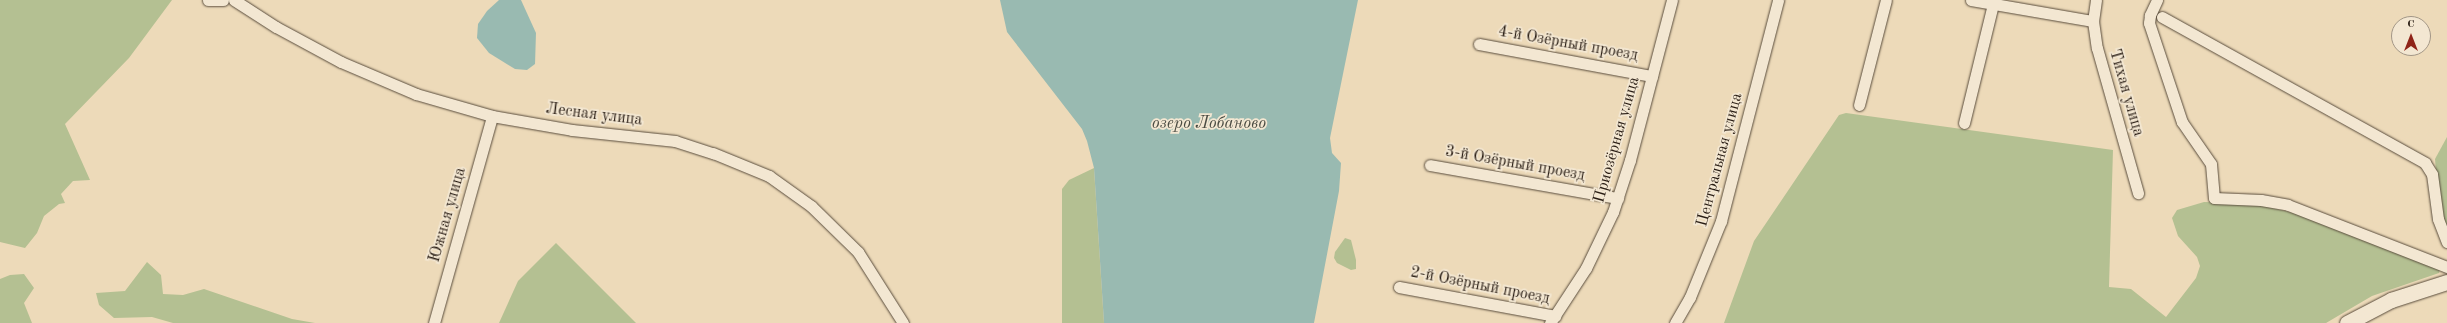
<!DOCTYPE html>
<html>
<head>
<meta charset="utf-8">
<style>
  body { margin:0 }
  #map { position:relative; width:2447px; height:323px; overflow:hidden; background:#eddab9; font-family:"Old Standard TT",serif }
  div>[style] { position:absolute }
  .green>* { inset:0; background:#b4c092 }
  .water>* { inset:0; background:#99bab1 }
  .roads { filter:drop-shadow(0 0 1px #594c3c) drop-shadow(0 0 1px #594c3c) }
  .street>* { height:11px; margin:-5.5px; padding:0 5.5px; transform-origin:5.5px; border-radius:5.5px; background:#f3e7d2 }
  .secondary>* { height:15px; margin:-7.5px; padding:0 7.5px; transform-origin:7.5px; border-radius:7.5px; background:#f3e7d2 }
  span { translate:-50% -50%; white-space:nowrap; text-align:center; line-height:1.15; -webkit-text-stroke:3.5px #f3e7d2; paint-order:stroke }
  .street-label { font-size:16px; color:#281c13 }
  .water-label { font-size:17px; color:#4a4b42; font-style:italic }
  .north { position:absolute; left:2391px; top:16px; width:40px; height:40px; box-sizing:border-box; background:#f3e7d2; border:1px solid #a29686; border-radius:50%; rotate:0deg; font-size:11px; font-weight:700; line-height:16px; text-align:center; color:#281c13 }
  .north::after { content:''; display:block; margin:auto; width:14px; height:18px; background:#8f2418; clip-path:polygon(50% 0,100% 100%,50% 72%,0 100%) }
</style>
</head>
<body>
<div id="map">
  <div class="green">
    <div style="clip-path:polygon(0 0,172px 0,129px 58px,65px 124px,90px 180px,73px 181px,61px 194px,65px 203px,59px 204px,44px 216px,37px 233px,25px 248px,0 242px)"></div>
    <div style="clip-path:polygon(1846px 113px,2113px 150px,2109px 287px,2131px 289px,2166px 317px,2196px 278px,2200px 266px,2197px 257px,2178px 236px,2172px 218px,2177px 210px,2204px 202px,2250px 203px,2312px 217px,2440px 269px,2439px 273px,2372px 296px,2326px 323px,1724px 323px,1754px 241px,1839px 115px)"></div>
    <div style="clip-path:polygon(2447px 137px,2447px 231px,2439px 206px,2435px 159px)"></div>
    <div style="clip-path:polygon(1094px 168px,1104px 323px,1062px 323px,1062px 189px,1069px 180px)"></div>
    <div style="clip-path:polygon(1345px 238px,1351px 240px,1356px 260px,1356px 269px,1351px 270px,1337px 263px,1334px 258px,1335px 252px)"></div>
    <div style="clip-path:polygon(556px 243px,636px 323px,499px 323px,518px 281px)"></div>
    <div style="clip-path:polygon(147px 262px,161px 275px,163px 294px,183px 295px,204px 289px,292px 319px,315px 323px,173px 323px,152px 317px,114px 318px,99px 305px,96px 293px,125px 291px)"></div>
    <div style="clip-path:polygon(24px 274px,34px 288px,24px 303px,32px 323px,0 323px,0 279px,10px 275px)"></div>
  </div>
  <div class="water">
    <div style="clip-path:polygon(499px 0,521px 0,536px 33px,535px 64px,527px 70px,515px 69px,489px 53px,477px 38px,478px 24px,487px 11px)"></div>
    <div style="clip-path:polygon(1000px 0,1358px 0,1330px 138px,1332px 153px,1341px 163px,1339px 191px,1314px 323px,1104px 323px,1094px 168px,1087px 141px,1082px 129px,1007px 32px)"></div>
  </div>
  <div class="roads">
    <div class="street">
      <div style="left:208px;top:0;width:15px"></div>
      <div style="left:234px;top:0;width:50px;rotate:32.7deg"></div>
      <div style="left:276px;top:27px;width:74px;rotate:28.3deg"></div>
      <div style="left:341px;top:62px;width:82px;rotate:23.1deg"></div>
      <div style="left:416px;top:94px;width:79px;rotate:16.1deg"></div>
      <div style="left:492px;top:116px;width:81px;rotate:9.9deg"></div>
      <div style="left:572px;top:130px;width:104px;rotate:6.1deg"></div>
      <div style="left:675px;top:141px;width:40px;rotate:18deg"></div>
      <div style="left:713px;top:153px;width:61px;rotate:22.3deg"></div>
      <div style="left:769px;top:176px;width:52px;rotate:35.5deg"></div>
      <div style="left:811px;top:206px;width:66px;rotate:44.4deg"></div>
      <div style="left:858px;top:252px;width:84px;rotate:57.6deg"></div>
      <div style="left:1971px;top:0;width:124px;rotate:9.8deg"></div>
      <div style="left:2096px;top:0;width:21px;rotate:98deg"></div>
      <div style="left:2093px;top:21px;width:27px;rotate:82deg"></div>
      <div style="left:2097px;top:48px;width:151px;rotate:74.2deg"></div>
      <div style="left:2157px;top:0;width:17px;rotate:115deg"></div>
      <div style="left:2150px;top:15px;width:8px;rotate:97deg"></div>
      <div style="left:2149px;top:23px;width:104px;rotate:71.6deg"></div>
      <div style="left:2182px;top:122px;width:51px;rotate:55.4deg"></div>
      <div style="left:2211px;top:164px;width:34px;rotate:85deg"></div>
      <div style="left:2214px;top:198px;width:47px;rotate:2.4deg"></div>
      <div style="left:2261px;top:200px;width:27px;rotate:10deg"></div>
      <div style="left:2288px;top:205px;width:171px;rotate:21.3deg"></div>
      <div style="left:2162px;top:17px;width:301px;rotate:29deg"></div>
      <div style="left:2425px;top:163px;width:13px;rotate:58deg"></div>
      <div style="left:2432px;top:174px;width:45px;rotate:82.4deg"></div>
      <div style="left:2438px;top:219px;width:25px;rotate:69deg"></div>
      <div style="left:1479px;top:44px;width:176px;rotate:10.5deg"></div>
      <div style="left:1859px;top:105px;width:108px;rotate:-75.6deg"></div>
      <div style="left:1964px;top:123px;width:127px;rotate:-76.3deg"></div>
      <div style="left:1430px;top:165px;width:191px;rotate:10deg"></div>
      <div style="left:1399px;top:287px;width:159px;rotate:10.5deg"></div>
      <div style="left:434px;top:323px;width:215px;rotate:-74.3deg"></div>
      <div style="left:1550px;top:323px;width:66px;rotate:-56.8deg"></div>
      <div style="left:1586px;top:268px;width:62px;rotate:-64.3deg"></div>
      <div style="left:1613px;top:212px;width:55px;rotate:-71.9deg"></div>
      <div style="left:1630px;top:160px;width:165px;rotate:-75.3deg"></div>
      <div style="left:1675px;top:323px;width:30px;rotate:-60deg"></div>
      <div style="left:1690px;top:297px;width:82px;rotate:-67.8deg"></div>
      <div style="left:1721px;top:221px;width:228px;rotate:-75.5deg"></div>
    </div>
    <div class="secondary">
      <div style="left:2347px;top:323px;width:50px;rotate:-27.6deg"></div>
      <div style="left:2391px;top:300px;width:59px;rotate:-17.8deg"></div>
    </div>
  </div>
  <div class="street-label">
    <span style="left:1568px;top:44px;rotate:10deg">4-й Озёрный проезд</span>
    <span style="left:2126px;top:93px;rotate:74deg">Тихая улица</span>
    <span style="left:594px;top:115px;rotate:7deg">Лесная улица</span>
    <span style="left:1617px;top:140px;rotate:-74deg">Приозёрная улица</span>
    <span style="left:1720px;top:160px;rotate:-75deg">Центральная улица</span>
    <span style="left:1515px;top:164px;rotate:10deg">3-й Озёрный проезд</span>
    <span style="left:448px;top:215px;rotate:-74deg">Южная улица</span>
    <span style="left:1480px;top:286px;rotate:11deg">2-й Озёрный проезд</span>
  </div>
  <div class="water-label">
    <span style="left:1209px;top:124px">озеро Лобаново</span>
  </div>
  <div class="north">С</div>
</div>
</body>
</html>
